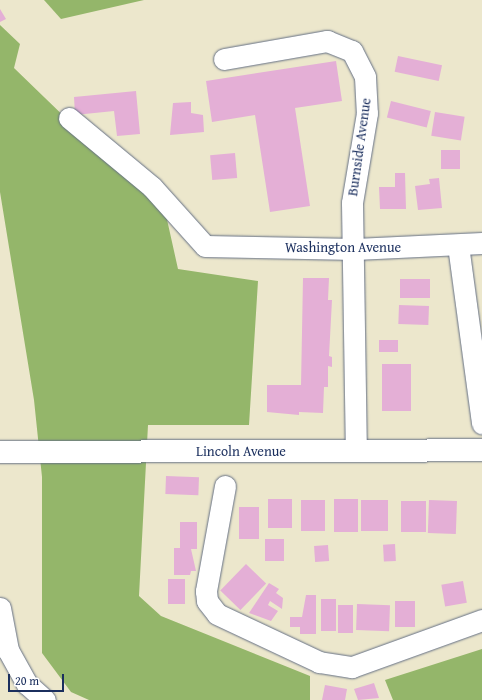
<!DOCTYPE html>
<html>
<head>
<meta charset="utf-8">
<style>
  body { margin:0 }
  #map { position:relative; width:482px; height:700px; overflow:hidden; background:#ece7cc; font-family:"Gentium Book Plus",serif }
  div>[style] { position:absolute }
  .forest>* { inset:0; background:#94b66a }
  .building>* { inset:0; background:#e4afd6; transform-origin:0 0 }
  .roads { filter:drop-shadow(0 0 1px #646f84) drop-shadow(0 0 1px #646f84) }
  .street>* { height:21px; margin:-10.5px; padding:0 10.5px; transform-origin:10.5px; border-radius:10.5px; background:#fff }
  .secondary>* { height:22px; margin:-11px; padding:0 11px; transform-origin:11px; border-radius:11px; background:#fff }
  span { translate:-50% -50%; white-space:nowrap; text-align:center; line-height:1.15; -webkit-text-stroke:3px #fff; paint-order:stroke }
  .street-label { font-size:14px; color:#1b2f5e }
  .scale { position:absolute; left:8px; top:674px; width:56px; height:18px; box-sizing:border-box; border:2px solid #1b2f5e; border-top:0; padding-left:5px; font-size:12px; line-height:14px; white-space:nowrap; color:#1b2f5e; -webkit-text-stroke:3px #fff; paint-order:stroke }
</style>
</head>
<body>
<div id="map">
  <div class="forest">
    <div style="clip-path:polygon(44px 0,144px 0,61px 19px)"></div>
    <div style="clip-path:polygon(0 25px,20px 44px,14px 68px,166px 215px,178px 269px,258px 281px,249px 425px,148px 425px,139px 596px,161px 616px,310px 676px,310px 700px,89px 700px,71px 692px,42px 653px,42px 477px,34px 400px,0 192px)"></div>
    <div style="clip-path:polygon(482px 649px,482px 700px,393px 700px,385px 680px)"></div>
  </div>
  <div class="building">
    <div style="clip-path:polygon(0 9px,6px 19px,0 22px)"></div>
    <div style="left:398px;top:56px;width:45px;height:16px;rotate:12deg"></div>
    <div style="clip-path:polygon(336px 61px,342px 101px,295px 108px,310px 206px,270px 212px,255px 115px,212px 122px,206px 81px)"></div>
    <div style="clip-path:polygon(136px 91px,140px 134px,117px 136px,114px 111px,75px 115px,74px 97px)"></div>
    <div style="left:391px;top:101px;width:41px;height:17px;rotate:14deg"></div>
    <div style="clip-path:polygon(191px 102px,191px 113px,203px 115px,204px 132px,170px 135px,173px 103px)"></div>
    <div style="left:435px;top:112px;width:30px;height:24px;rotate:9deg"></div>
    <div style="left:441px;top:150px;width:19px;height:19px"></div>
    <div style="left:235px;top:153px;width:25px;height:25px;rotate:85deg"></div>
    <div style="clip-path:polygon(395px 173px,405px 173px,406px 209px,380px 209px,379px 187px,395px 187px)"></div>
    <div style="clip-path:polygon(439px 178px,442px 208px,418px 210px,415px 186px,430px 184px,429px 179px)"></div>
    <div style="clip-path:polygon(303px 278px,329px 278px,328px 300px,332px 300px,329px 356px,332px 357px,332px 367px,328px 366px,328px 387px,324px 387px,323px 413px,299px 412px,299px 415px,267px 412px,267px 385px,301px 385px)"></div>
    <div style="left:400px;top:279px;width:30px;height:19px"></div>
    <div style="left:399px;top:305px;width:30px;height:19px;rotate:2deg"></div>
    <div style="left:379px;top:340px;width:19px;height:12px"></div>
    <div style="left:382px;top:364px;width:29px;height:47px"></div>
    <div style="left:166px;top:476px;width:33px;height:18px;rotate:2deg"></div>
    <div style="left:292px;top:499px;width:29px;height:24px;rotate:90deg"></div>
    <div style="left:334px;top:499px;width:24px;height:33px"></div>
    <div style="left:301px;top:500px;width:24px;height:31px"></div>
    <div style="left:361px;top:500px;width:27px;height:31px"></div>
    <div style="left:429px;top:500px;width:28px;height:33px;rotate:2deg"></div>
    <div style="left:401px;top:501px;width:25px;height:31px"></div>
    <div style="left:239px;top:507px;width:20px;height:32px"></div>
    <div style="clip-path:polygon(180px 522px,197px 522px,197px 549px,191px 549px,196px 571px,191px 571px,190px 575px,174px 575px,174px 548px,180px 548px)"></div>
    <div style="left:265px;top:539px;width:19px;height:22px"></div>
    <div style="left:395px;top:544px;width:17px;height:12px;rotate:87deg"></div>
    <div style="left:328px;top:545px;width:16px;height:14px;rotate:86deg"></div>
    <div style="left:246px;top:564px;width:28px;height:37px;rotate:44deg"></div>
    <div style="left:185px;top:579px;width:25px;height:17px;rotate:90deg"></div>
    <div style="left:463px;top:581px;width:22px;height:22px;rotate:80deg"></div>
    <div style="clip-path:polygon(269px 583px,279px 589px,276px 593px,283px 598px,282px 609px,270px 601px,268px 605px,278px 611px,271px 621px,249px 613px)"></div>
    <div style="clip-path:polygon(306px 595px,316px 595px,316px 634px,300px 634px,300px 627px,290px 627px,290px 617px,302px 617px)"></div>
    <div style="left:321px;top:599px;width:15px;height:32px"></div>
    <div style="left:395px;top:601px;width:20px;height:26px"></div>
    <div style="left:357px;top:604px;width:33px;height:26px;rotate:2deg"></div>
    <div style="left:338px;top:605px;width:15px;height:28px"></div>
    <div style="clip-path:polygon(374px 683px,379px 698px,358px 700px,354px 689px)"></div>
    <div style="clip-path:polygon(325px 685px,347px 689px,345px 700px,322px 700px)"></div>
  </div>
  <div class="roads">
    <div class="street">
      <div style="left:224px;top:59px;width:105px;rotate:-9.9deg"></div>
      <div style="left:327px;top:41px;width:27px;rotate:22deg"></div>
      <div style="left:352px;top:51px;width:29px;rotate:63deg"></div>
      <div style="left:365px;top:77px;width:36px;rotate:87deg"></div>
      <div style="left:367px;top:113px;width:91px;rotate:99.5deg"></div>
      <div style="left:352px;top:203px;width:247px;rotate:89.1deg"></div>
      <div style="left:69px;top:118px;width:108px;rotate:39.7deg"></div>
      <div style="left:152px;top:187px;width:79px;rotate:48.1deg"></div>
      <div style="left:205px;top:246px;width:150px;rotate:1.1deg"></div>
      <div style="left:355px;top:249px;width:127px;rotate:-2.7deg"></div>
      <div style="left:458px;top:245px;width:180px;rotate:82.3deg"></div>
      <div style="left:225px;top:486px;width:107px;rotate:100.3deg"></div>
      <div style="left:206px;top:591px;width:10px;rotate:84deg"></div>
      <div style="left:207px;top:601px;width:16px;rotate:52deg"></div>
      <div style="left:217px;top:614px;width:113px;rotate:25.2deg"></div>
      <div style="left:319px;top:662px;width:33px;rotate:9deg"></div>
      <div style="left:352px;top:667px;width:138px;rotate:-19.9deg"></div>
      <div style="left:0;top:608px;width:43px;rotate:79.2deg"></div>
      <div style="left:8px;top:650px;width:39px;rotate:61deg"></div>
      <div style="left:27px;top:684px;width:24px;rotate:42deg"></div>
    </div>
    <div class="secondary">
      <div style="left:0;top:452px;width:482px;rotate:-0.2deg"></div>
    </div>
  </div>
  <div class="street-label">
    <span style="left:359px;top:147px;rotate:-82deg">Burnside Avenue</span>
    <span style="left:343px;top:247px">Washington Avenue</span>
    <span style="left:241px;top:451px">Lincoln Avenue</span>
  </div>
  <div class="scale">20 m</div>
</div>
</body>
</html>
